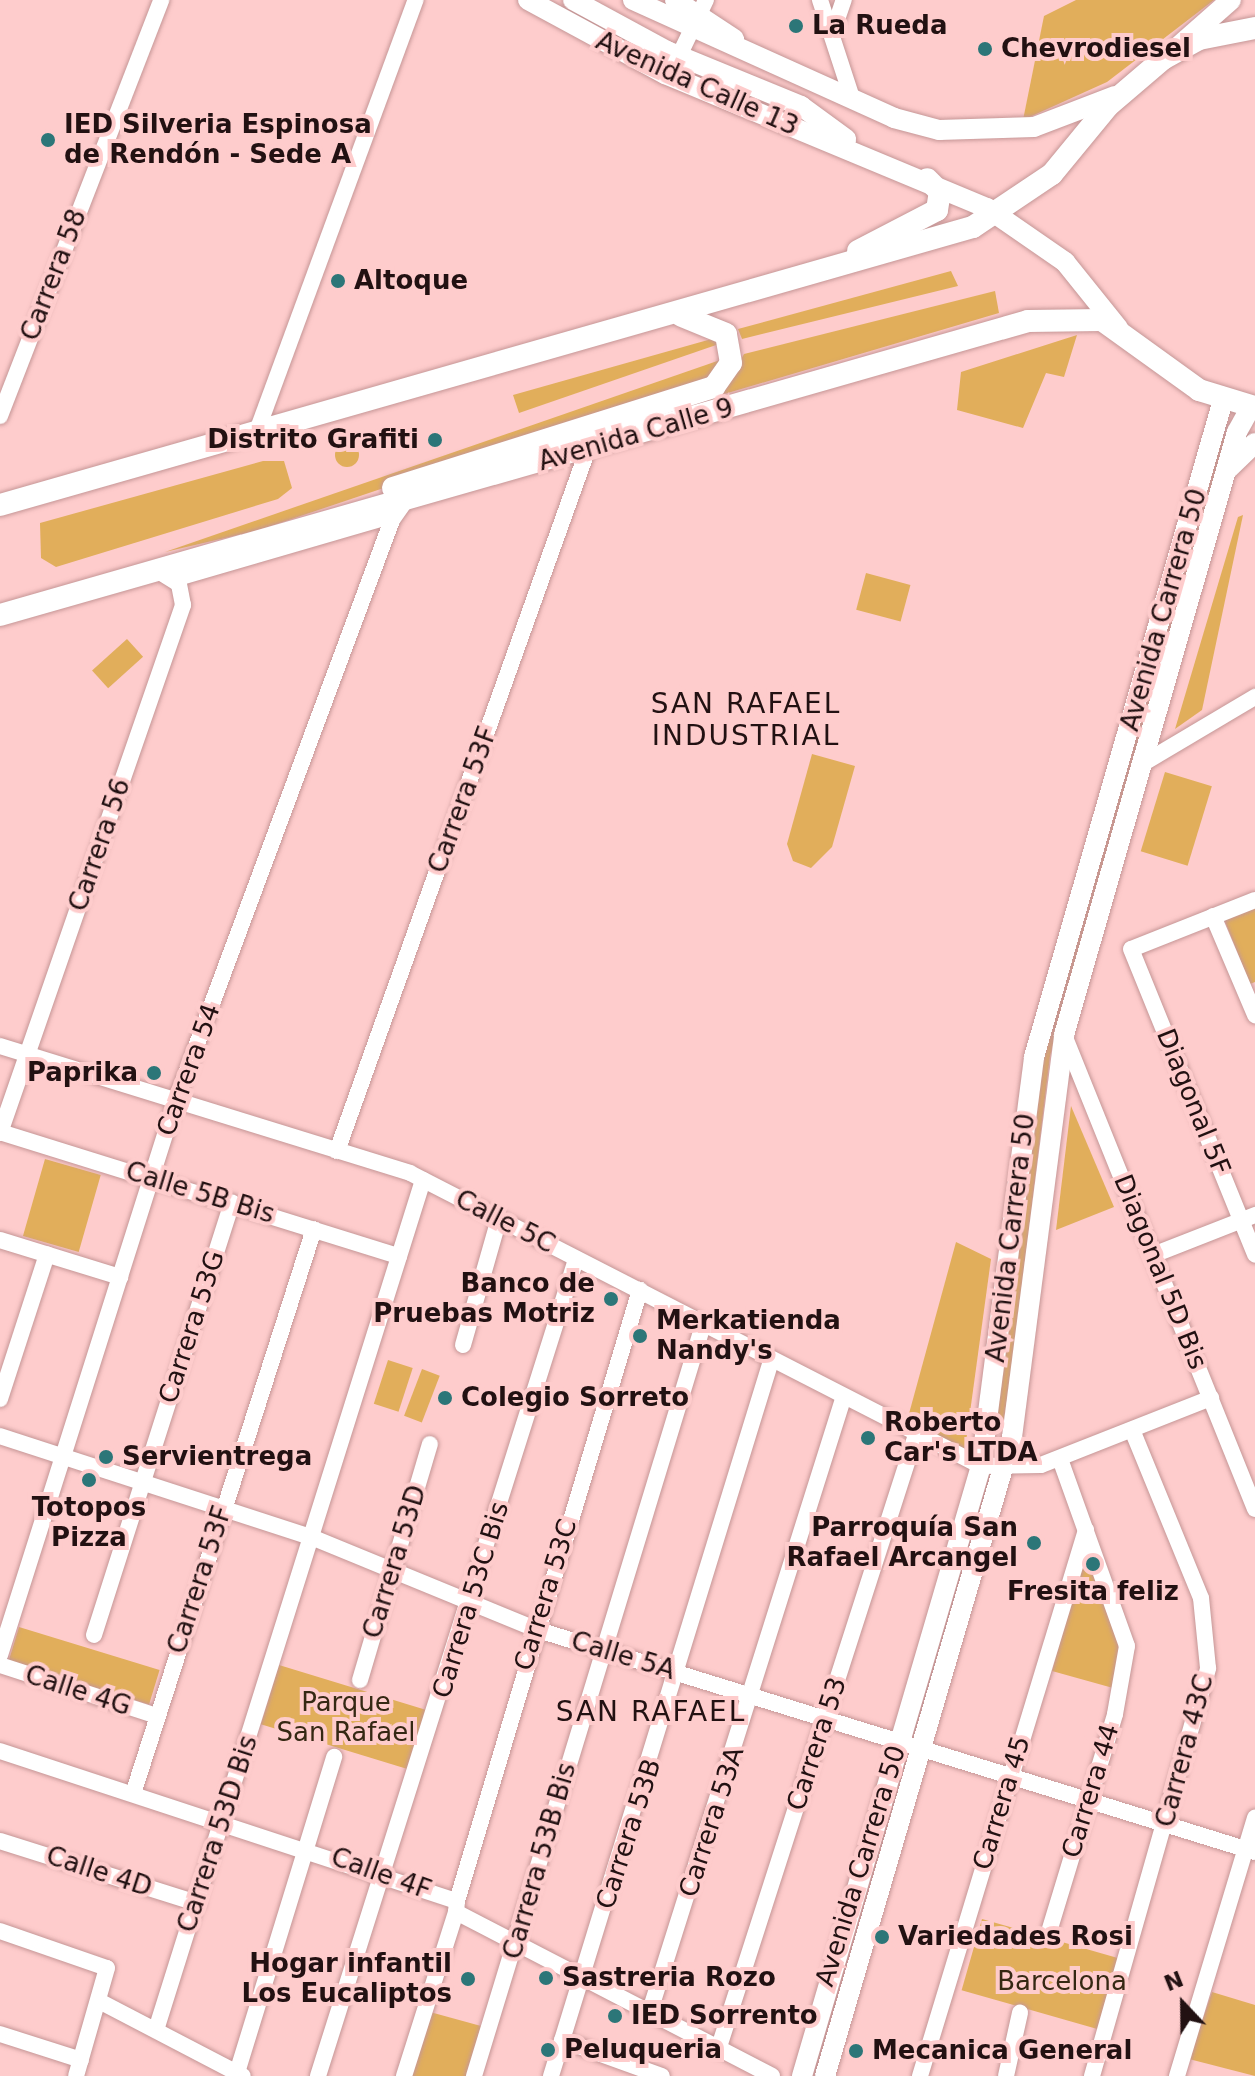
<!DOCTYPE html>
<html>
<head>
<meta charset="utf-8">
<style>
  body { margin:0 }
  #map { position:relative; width:1255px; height:2076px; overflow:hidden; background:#fecccc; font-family:"DejaVu Sans",sans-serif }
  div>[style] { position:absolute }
  .green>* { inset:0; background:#e1ae5b; transform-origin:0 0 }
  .round { border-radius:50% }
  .roads { filter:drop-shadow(0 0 2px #c59696) drop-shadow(0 0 2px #c59696) }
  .minor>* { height:16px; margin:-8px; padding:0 8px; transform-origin:8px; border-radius:8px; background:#fff }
  .major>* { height:20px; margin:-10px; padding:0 10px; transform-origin:10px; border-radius:10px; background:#fff }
  .highway>* { height:22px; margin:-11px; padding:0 11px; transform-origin:11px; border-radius:11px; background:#fff }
  .dots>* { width:22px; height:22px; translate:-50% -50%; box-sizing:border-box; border:4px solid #fecccc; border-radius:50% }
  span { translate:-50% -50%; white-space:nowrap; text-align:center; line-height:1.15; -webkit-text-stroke:8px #fecccc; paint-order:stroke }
  .poi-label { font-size:26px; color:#221112; font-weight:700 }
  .left { translate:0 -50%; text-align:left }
  .right { translate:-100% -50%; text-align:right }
  .street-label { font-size:26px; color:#221112 }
  .park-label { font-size:26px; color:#352813 }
  .neighbourhood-label { font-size:28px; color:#221112; letter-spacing:2px }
  .north { position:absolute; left:1143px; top:1964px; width:80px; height:80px; -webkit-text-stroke:6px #fecccc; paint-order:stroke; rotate:338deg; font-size:22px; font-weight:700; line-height:32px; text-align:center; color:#221112 }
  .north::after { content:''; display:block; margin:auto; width:28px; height:36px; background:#221112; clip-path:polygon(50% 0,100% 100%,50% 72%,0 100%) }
</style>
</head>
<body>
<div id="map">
  <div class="green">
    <div style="clip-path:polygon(1076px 0,1214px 0,1107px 82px,1023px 120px,1044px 16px)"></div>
    <div style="clip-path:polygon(951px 271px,958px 286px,742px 339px,738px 329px)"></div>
    <div style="clip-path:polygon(995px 291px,999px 313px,721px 395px,744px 354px)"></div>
    <div style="clip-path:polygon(1077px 335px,1064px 377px,1046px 373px,1023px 428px,957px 410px,961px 372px)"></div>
    <div style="clip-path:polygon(715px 338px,719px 344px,519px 413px,513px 395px)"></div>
    <div style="clip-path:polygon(726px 358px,714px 377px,259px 530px,165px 552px)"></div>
    <div style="clip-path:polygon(1218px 436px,1226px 438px,1050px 1056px,1011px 1378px,1002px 1429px,994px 1429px,1041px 1054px)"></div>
    <div class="round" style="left:335px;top:443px;width:24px;height:24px"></div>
    <div style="clip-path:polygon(263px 461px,284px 461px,292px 488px,278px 499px,56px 567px,41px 558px,40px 523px)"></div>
    <div style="clip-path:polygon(1243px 515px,1202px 710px,1175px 729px,1238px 517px)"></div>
    <div style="left:866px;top:573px;width:46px;height:38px;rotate:15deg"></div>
    <div style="left:127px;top:639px;width:24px;height:47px;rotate:48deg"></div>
    <div style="clip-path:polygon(812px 754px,855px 766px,832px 847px,811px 868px,793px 861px,787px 844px)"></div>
    <div style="left:1165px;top:772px;width:49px;height:83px;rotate:17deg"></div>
    <div style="clip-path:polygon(1255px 907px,1255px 982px,1250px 984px,1224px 919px)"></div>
    <div style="clip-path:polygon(1071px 1106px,1114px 1207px,1056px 1230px)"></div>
    <div style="left:45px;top:1159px;width:58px;height:80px;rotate:16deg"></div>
    <div style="clip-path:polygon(956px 1242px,991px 1259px,965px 1449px,907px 1421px)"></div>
    <div style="left:388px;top:1360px;width:26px;height:46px;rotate:18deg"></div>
    <div style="left:422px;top:1369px;width:19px;height:50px;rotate:21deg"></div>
    <div style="clip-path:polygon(1087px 1544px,1121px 1644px,1113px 1688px,1052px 1671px)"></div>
    <div style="left:19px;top:1627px;width:147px;height:36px;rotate:17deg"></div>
    <div style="left:279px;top:1665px;width:160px;height:62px;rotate:17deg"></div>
    <div style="left:982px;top:1919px;width:142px;height:74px;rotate:16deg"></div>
    <div style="clip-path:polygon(1212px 1992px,1255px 2005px,1255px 2076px,1189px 2059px)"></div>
    <div style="clip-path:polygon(430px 2012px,481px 2026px,467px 2076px,409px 2076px)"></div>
  </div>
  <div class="roads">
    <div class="minor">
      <div style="left:820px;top:0;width:106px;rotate:71.9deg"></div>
      <div style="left:832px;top:34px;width:36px;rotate:-71deg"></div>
      <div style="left:679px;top:56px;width:62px;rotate:-64.3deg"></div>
      <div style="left:0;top:416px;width:446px;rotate:-68.8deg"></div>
      <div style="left:257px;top:431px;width:459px;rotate:-69.8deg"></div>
      <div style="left:174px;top:579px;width:229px;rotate:-16.2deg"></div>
      <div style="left:1147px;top:761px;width:126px;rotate:-30.7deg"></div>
      <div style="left:1255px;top:900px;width:133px;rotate:158.4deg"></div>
      <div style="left:1131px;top:949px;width:330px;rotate:67.9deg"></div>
      <div style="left:1213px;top:916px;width:108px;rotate:67deg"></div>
      <div style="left:1064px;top:1035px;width:511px;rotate:68.05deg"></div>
      <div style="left:0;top:1046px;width:429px;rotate:17.2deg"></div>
      <div style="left:410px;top:1173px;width:642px;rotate:27.16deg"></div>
      <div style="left:981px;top:1466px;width:60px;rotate:-1deg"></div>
      <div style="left:1041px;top:1465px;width:183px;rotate:-21.5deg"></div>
      <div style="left:0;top:1132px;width:418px;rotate:17.3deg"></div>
      <div style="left:0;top:1133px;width:559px;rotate:-70.88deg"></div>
      <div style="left:183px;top:605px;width:21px;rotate:-101deg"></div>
      <div style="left:179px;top:584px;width:28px;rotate:-148deg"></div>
      <div style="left:337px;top:1151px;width:746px;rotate:-70.33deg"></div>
      <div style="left:0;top:1240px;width:126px;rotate:17.1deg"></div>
      <div style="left:1153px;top:1255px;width:110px;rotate:-21.4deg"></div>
      <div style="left:463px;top:1345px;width:131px;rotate:-74.1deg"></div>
      <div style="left:0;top:1399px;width:152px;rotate:-72deg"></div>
      <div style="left:0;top:1436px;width:327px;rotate:18deg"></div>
      <div style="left:311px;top:1537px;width:242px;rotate:22.3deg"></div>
      <div style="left:535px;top:1629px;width:754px;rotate:17.21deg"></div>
      <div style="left:94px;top:1635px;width:454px;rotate:-72.3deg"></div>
      <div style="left:0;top:1655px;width:579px;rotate:-72.41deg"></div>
      <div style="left:175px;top:1103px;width:622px;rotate:-69.58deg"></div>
      <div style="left:392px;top:520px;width:28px;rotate:-55deg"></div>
      <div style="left:0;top:1665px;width:165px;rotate:18deg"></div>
      <div style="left:360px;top:1680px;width:246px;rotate:-73.5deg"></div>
      <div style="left:0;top:1751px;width:481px;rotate:18.2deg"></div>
      <div style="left:457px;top:1901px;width:11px;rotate:95deg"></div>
      <div style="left:456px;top:1912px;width:356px;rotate:27.4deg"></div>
      <div style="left:133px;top:1794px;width:593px;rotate:-72.24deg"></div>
      <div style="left:0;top:1841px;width:207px;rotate:17.5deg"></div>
      <div style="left:457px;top:1901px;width:638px;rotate:-73.33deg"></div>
      <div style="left:0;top:1931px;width:113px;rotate:19.1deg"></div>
      <div style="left:107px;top:1968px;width:112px;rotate:106deg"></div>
      <div style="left:1048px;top:1935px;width:231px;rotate:-73.1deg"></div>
      <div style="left:1115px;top:1714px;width:69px;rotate:-80deg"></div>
      <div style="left:1127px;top:1646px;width:199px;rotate:-109.7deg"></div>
      <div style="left:99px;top:2001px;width:162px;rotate:27.5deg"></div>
      <div style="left:649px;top:2014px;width:645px;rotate:-72.49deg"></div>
      <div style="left:156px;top:2030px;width:891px;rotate:-72.56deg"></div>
      <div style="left:0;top:2034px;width:85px;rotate:17.8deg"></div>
      <div style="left:562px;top:2040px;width:106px;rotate:19.8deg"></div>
      <div style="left:718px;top:2050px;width:643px;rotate:-72.16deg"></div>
      <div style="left:236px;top:2076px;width:334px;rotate:-72.9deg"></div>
      <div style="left:318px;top:2076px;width:857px;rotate:-72.47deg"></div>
      <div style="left:404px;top:2076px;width:172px;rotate:-72.4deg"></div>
      <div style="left:474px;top:2076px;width:785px;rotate:-73.04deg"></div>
      <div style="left:551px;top:2076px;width:748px;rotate:-72.9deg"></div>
      <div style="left:920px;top:2076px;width:571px;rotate:-73.09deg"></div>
      <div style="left:1006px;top:2076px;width:65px;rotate:-77.5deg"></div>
      <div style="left:1092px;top:2076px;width:424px;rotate:-74.1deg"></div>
      <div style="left:1208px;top:1668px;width:70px;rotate:-95.7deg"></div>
      <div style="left:1201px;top:1598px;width:182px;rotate:-112.3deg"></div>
      <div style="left:1177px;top:2076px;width:270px;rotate:-73.2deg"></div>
    </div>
    <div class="major">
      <div style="left:528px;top:0;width:156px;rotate:28.4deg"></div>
      <div style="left:665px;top:74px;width:349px;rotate:22.6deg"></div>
      <div style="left:987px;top:208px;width:95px;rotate:34.7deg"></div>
      <div style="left:1065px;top:262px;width:85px;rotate:51.2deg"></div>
      <div style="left:573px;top:0;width:107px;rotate:28.5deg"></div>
      <div style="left:667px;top:51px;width:145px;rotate:22.3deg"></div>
      <div style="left:801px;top:106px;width:56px;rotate:36.3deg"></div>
      <div style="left:633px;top:0;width:286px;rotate:24.3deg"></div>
      <div style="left:894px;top:118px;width:47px;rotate:14.9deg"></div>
      <div style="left:939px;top:130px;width:95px;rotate:-1.8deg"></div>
      <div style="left:1034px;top:127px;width:87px;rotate:-20.9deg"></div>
      <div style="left:675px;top:0;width:71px;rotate:33.5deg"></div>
      <div style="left:1180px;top:45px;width:68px;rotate:-41.4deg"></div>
      <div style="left:1229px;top:468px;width:36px;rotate:-44deg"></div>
      <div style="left:802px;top:2076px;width:636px;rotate:-73.65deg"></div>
      <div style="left:981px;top:1466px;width:412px;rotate:-82.6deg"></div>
      <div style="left:1034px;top:1057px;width:684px;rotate:-73.95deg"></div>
      <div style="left:825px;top:2076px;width:666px;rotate:-73.69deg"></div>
      <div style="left:1012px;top:1437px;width:405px;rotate:-82.6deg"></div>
      <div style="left:1064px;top:1035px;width:627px;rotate:-73.99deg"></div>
      <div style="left:1237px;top:432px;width:29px;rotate:-61deg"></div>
    </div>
    <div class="highway">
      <div style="left:858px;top:251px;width:89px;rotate:-27.4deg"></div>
      <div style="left:937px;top:210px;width:18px;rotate:-81deg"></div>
      <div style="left:940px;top:192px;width:18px;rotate:-135deg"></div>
      <div style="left:393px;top:488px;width:337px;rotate:-17.5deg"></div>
      <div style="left:714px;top:387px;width:29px;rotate:-55deg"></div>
      <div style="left:731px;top:363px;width:29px;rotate:-100deg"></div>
      <div style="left:726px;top:334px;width:48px;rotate:-157.8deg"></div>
      <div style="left:0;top:505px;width:1012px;rotate:-15.95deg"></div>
      <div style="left:973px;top:227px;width:95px;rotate:-33.9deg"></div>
      <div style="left:1052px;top:174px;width:88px;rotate:-50.5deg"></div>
      <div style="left:1108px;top:106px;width:72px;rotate:-40.5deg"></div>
      <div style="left:1163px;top:59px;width:41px;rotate:-29.1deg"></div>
      <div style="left:1199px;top:39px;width:57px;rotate:-11.1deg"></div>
      <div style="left:0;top:615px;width:1069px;rotate:-15.96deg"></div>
      <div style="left:1028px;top:321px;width:74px;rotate:-0.8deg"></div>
      <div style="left:1102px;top:320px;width:120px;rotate:35.8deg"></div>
      <div style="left:1199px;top:390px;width:59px;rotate:16.9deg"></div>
    </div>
  </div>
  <div class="dots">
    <div style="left:796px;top:26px;background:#2c7678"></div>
    <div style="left:985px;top:49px;background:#2c7678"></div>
    <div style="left:48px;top:140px;background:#2c7678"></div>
    <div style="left:338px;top:281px;background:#2c7678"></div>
    <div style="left:435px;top:440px;background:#2c7678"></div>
    <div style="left:154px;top:1073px;background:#2c7678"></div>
    <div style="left:611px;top:1299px;background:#2c7678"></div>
    <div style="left:640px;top:1336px;background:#2c7678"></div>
    <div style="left:445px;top:1398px;background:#2c7678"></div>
    <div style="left:868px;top:1438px;background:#2c7678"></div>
    <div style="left:106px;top:1457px;background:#2c7678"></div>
    <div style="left:89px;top:1480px;background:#2c7678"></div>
    <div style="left:1034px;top:1543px;background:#2c7678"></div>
    <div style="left:1093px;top:1564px;background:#2c7678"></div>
    <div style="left:882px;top:1937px;background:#2c7678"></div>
    <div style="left:546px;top:1978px;background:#2c7678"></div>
    <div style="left:468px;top:1979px;background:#2c7678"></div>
    <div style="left:615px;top:2016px;background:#2c7678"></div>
    <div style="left:548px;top:2050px;background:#2c7678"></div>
    <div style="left:856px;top:2051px;background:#2c7678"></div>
  </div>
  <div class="poi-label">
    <span class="left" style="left:812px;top:26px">La Rueda</span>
    <span class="left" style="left:1001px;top:49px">Chevrodiesel</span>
    <span class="left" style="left:64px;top:140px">IED Silveria Espinosa<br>de Rendón - Sede A</span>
    <span class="left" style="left:354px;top:281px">Altoque</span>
    <span class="right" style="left:419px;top:440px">Distrito Grafiti</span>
    <span class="right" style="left:138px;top:1073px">Paprika</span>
    <span class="right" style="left:595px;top:1299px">Banco de<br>Pruebas Motriz</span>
    <span class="left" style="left:656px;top:1336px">Merkatienda<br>Nandy's</span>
    <span class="left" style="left:461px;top:1398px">Colegio Sorreto</span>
    <span class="left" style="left:884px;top:1438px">Roberto<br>Car's LTDA</span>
    <span class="left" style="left:122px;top:1457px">Servientrega</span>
    <span style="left:89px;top:1523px">Totopos<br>Pizza</span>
    <span class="right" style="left:1018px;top:1543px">Parroquía San<br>Rafael Arcangel</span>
    <span style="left:1093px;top:1592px">Fresita feliz</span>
    <span class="left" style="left:898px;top:1937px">Variedades Rosi</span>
    <span class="right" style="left:452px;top:1979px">Hogar infantil<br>Los Eucaliptos</span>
    <span class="left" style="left:562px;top:1978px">Sastreria Rozo</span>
    <span class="left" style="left:631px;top:2016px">IED Sorrento</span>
    <span class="left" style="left:564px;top:2050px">Peluqueria</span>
    <span class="left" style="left:872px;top:2051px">Mecanica General</span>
  </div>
  <div class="street-label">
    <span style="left:697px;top:84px;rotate:24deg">Avenida Calle 13</span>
    <span style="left:54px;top:275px;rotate:-69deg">Carrera 58</span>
    <span style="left:636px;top:435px;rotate:-16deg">Avenida Calle 9</span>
    <span style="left:1164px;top:610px;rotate:-74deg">Avenida Carrera 50</span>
    <span style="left:463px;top:800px;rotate:-70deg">Carrera 53F</span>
    <span style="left:100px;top:845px;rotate:-71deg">Carrera 56</span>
    <span style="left:189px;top:1070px;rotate:-70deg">Carrera 54</span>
    <span style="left:1193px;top:1102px;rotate:68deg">Diagonal 5F</span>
    <span style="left:200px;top:1193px;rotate:17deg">Calle 5B Bis</span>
    <span style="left:505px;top:1222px;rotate:27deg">Calle 5C</span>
    <span style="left:1011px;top:1238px;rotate:-83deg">Avenida Carrera 50</span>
    <span style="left:1160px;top:1272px;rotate:68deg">Diagonal 5D Bis</span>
    <span style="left:192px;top:1327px;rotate:-72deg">Carrera 53G</span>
    <span style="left:395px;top:1562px;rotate:-73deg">Carrera 53D</span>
    <span style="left:200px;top:1580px;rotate:-72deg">Carrera 53F</span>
    <span style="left:546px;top:1595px;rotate:-73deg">Carrera 53C</span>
    <span style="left:471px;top:1600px;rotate:-73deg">Carrera 53C Bis</span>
    <span style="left:623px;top:1656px;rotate:17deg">Calle 5A</span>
    <span style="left:78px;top:1691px;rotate:18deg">Calle 4G</span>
    <span style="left:817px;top:1744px;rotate:-72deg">Carrera 53</span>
    <span style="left:1185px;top:1751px;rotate:-75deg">Carrera 43C</span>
    <span style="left:1091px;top:1791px;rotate:-73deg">Carrera 44</span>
    <span style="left:1002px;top:1803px;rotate:-73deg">Carrera 45</span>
    <span style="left:712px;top:1822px;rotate:-72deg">Carrera 53A</span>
    <span style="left:218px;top:1834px;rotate:-72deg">Carrera 53D Bis</span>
    <span style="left:629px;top:1834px;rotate:-72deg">Carrera 53B</span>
    <span style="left:540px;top:1861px;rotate:-74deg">Carrera 53B Bis</span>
    <span style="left:861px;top:1866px;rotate:-73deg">Avenida Carrera 50</span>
    <span style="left:99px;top:1872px;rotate:18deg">Calle 4D</span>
    <span style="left:381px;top:1874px;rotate:20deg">Calle 4F</span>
  </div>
  <div class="park-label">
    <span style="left:346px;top:1718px">Parque<br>San Rafael</span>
    <span style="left:1062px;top:1982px">Barcelona</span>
  </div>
  <div class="neighbourhood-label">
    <span style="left:746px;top:720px">SAN RAFAEL<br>INDUSTRIAL</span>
    <span style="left:651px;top:1712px">SAN RAFAEL</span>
  </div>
  <div class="north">N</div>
</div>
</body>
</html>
